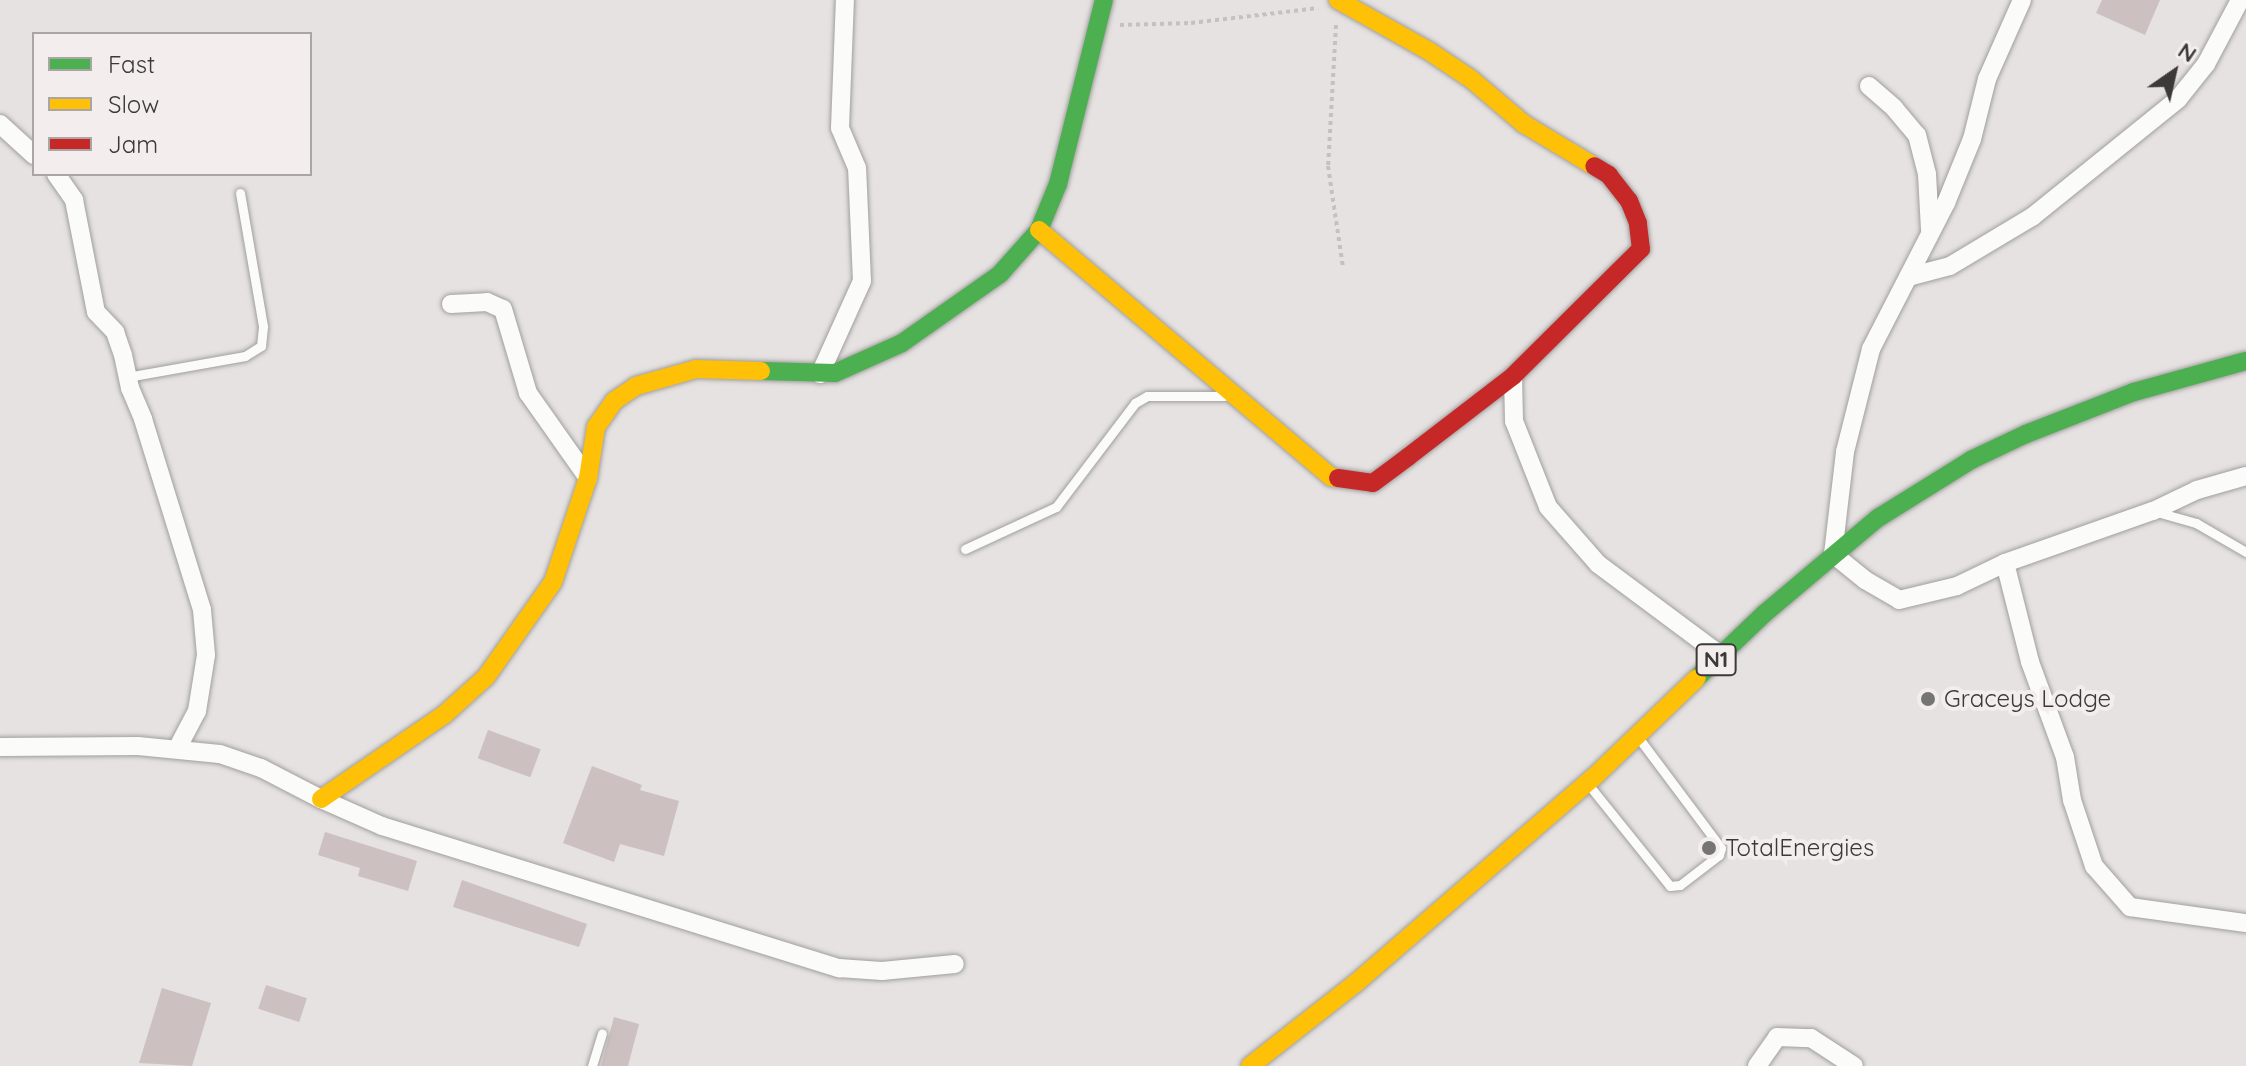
<!DOCTYPE html>
<html>
<head>
<meta charset="utf-8">
<style>
  body { margin:0 }
  #map { position:relative; width:2246px; height:1066px; overflow:hidden; background:#e5e2e1; font-family:Quicksand,sans-serif }
  div>[style] { position:absolute }
  .building>* { inset:0; background:#ccc0c0; transform-origin:0 0 }
  .path>* { height:4px; margin-top:-2px; transform-origin:0; background:repeating-linear-gradient(90deg,#c2c2c1 0 4px,transparent 0 8px) }
  .roads { filter:drop-shadow(0 0 2px #a19f9e) drop-shadow(0 0 2px #a19f9e) }
  .lane>* { height:9px; margin:-4.5px; padding:0 4.5px; transform-origin:4.5px; border-radius:4.5px; background:#fbfbfa }
  .street>* { height:18px; margin:-9px; padding:0 9px; transform-origin:9px; border-radius:9px; background:#fbfbfa }
  .fast>* { height:18px; margin:-9px; padding:0 9px; transform-origin:9px; border-radius:9px; background:#4caf50 }
  .slow>* { height:18px; margin:-9px; padding:0 9px; transform-origin:9px; border-radius:9px; background:#ffc107 }
  .jam>* { height:18px; margin:-9px; padding:0 9px; transform-origin:9px; border-radius:9px; background:#c62828 }
  .dots>* { width:22px; height:22px; translate:-50% -50%; box-sizing:border-box; border:4px solid #f3eeed; border-radius:50% }
  span { translate:-50% -50%; white-space:nowrap; text-align:center; line-height:1.15; -webkit-text-stroke:8px #f3eeed; paint-order:stroke }
  .shield-label span { padding:2px 6px; background:#f3eeed; border:2px solid; border-radius:6px; -webkit-text-stroke-width:0 }
  .shield-label { font-size:22px; color:#3b3a39; font-weight:700 }
  .poi-label { font-size:24px; color:#3b3a39 }
  .left { translate:0 -50%; text-align:left }
  .legend { position:absolute; left:32px; top:32px; width:280px; height:144px; box-sizing:border-box; background:#f3eeed; border:2px solid #a9a6a5; margin:0; padding:10px 14px; list-style:none; font-size:24px; color:#3b3a39 }
  .legend li { display:flex; align-items:center; gap:16px; height:40px }
  .legend b { width:40px; border:2px solid #a9a6a5 }
  .north { position:absolute; left:2134px; top:32px; width:80px; height:80px; -webkit-text-stroke:6px #f3eeed; paint-order:stroke; rotate:34deg; font-size:22px; font-weight:700; line-height:32px; text-align:center; color:#3b3a39 }
  .north::after { content:''; display:block; margin:auto; width:28px; height:36px; background:#3b3a39; clip-path:polygon(50% 0,100% 100%,50% 72%,0 100%) }
</style>
</head>
<body>
<div id="map">
  <div class="building">
    <div style="clip-path:polygon(2102px 0,2160px 0,2145px 35px,2096px 13px)"></div>
    <div style="left:488px;top:730px;width:56px;height:30px;rotate:20deg"></div>
    <div style="clip-path:polygon(592px 766px,642px 785px,640px 790px,679px 801px,664px 856px,620px 844px,614px 862px,563px 843px)"></div>
    <div style="clip-path:polygon(325px 832px,417px 861px,408px 891px,358px 876px,360px 868px,318px 855px)"></div>
    <div style="clip-path:polygon(462px 880px,587px 924px,579px 947px,453px 907px)"></div>
    <div style="left:266px;top:985px;width:43px;height:25px;rotate:18deg"></div>
    <div style="clip-path:polygon(162px 988px,211px 1003px,192px 1066px,139px 1063px)"></div>
    <div style="clip-path:polygon(614px 1017px,639px 1024px,628px 1066px,601px 1066px)"></div>
  </div>
  <div class="path">
    <div style="left:1120px;top:25px;width:71px;rotate:-1.6deg"></div>
    <div style="left:1191px;top:23px;width:128px;rotate:-6.7deg"></div>
    <div style="left:1336px;top:25px;width:141px;rotate:93.2deg"></div>
    <div style="left:1328px;top:166px;width:103px;rotate:81.6deg"></div>
  </div>
  <div class="roads">
    <div class="lane">
      <div style="left:127px;top:377px;width:120px;rotate:-10.1deg"></div>
      <div style="left:245px;top:356px;width:19px;rotate:-32deg"></div>
      <div style="left:261px;top:346px;width:20px;rotate:-84deg"></div>
      <div style="left:263px;top:326px;width:135px;rotate:-99.8deg"></div>
      <div style="left:2157px;top:512px;width:41px;rotate:15.8deg"></div>
      <div style="left:2196px;top:523px;width:58px;rotate:30.1deg"></div>
      <div style="left:965px;top:549px;width:100px;rotate:-24.8deg"></div>
      <div style="left:1056px;top:507px;width:131px;rotate:-52.8deg"></div>
      <div style="left:1135px;top:403px;width:14px;rotate:-30deg"></div>
      <div style="left:1147px;top:396px;width:77px"></div>
      <div style="left:1592px;top:789px;width:124px;rotate:51.2deg"></div>
      <div style="left:1670px;top:886px;width:10px;rotate:-6deg"></div>
      <div style="left:1680px;top:885px;width:49px;rotate:-37.6deg"></div>
      <div style="left:1719px;top:855px;width:7px;rotate:-74deg"></div>
      <div style="left:1721px;top:848px;width:134px;rotate:-126.8deg"></div>
      <div style="left:592px;top:1066px;width:34px;rotate:-73deg"></div>
    </div>
    <div class="street">
      <div style="left:2022px;top:0;width:86px;rotate:113.9deg"></div>
      <div style="left:1987px;top:79px;width:62px;rotate:104deg"></div>
      <div style="left:1972px;top:139px;width:69px;rotate:112.1deg"></div>
      <div style="left:1946px;top:203px;width:164px;rotate:117.2deg"></div>
      <div style="left:1871px;top:349px;width:106px;rotate:104.2deg"></div>
      <div style="left:1845px;top:452px;width:103px;rotate:96.7deg"></div>
      <div style="left:1833px;top:554px;width:41px;rotate:39.1deg"></div>
      <div style="left:1865px;top:580px;width:39px;rotate:30deg"></div>
      <div style="left:1899px;top:600px;width:60px;rotate:-13.6deg"></div>
      <div style="left:1957px;top:586px;width:53px;rotate:-25.6deg"></div>
      <div style="left:2005px;top:563px;width:157px;rotate:-19.4deg"></div>
      <div style="left:2153px;top:511px;width:49px;rotate:-25.5deg"></div>
      <div style="left:2197px;top:490px;width:51px;rotate:-15.9deg"></div>
      <div style="left:1869px;top:86px;width:33px;rotate:41deg"></div>
      <div style="left:1894px;top:108px;width:35px;rotate:50deg"></div>
      <div style="left:1917px;top:135px;width:40px;rotate:75.6deg"></div>
      <div style="left:1927px;top:174px;width:56px;rotate:86.9deg"></div>
      <div style="left:0;top:124px;width:46px;rotate:42.4deg"></div>
      <div style="left:56px;top:174px;width:32px;rotate:55deg"></div>
      <div style="left:74px;top:200px;width:114px;rotate:78.9deg"></div>
      <div style="left:96px;top:312px;width:28px;rotate:46deg"></div>
      <div style="left:115px;top:332px;width:24px;rotate:71deg"></div>
      <div style="left:123px;top:355px;width:34px;rotate:78deg"></div>
      <div style="left:130px;top:388px;width:34px;rotate:67deg"></div>
      <div style="left:143px;top:419px;width:200px;rotate:72.8deg"></div>
      <div style="left:202px;top:610px;width:45px;rotate:84.9deg"></div>
      <div style="left:206px;top:655px;width:57px;rotate:99.1deg"></div>
      <div style="left:197px;top:711px;width:41px;rotate:117.8deg"></div>
      <div style="left:1908px;top:277px;width:43px;rotate:-14.7deg"></div>
      <div style="left:1950px;top:266px;width:96px;rotate:-30.9deg"></div>
      <div style="left:2032px;top:217px;width:188px;rotate:-38.9deg"></div>
      <div style="left:2178px;top:99px;width:45px;rotate:-51.3deg"></div>
      <div style="left:2206px;top:64px;width:72px;rotate:-62deg"></div>
      <div style="left:451px;top:304px;width:36px;rotate:-3deg"></div>
      <div style="left:487px;top:302px;width:17px;rotate:24deg"></div>
      <div style="left:503px;top:309px;width:88px;rotate:73.4deg"></div>
      <div style="left:528px;top:393px;width:104px;rotate:54.8deg"></div>
      <div style="left:820px;top:374px;width:102px;rotate:-65.7deg"></div>
      <div style="left:862px;top:281px;width:113px;rotate:-92.5deg"></div>
      <div style="left:857px;top:168px;width:43px;rotate:-113deg"></div>
      <div style="left:840px;top:128px;width:128px;rotate:-87.8deg"></div>
      <div style="left:1513px;top:376px;width:45px;rotate:88.7deg"></div>
      <div style="left:1514px;top:421px;width:92px;rotate:68.4deg"></div>
      <div style="left:1548px;top:507px;width:76px;rotate:48.7deg"></div>
      <div style="left:1598px;top:564px;width:152px;rotate:36.7deg"></div>
      <div style="left:2005px;top:563px;width:102px;rotate:75.8deg"></div>
      <div style="left:2030px;top:662px;width:101px;rotate:69.8deg"></div>
      <div style="left:2065px;top:757px;width:44px;rotate:80.8deg"></div>
      <div style="left:2072px;top:800px;width:70px;rotate:71.6deg"></div>
      <div style="left:2094px;top:866px;width:55px;rotate:48.7deg"></div>
      <div style="left:2130px;top:907px;width:117px;rotate:7.9deg"></div>
      <div style="left:0;top:747px;width:138px;rotate:-0.4deg"></div>
      <div style="left:138px;top:746px;width:82px;rotate:5.6deg"></div>
      <div style="left:220px;top:754px;width:43px;rotate:18.9deg"></div>
      <div style="left:261px;top:768px;width:68px;rotate:27.3deg"></div>
      <div style="left:321px;top:799px;width:67px;rotate:23.9deg"></div>
      <div style="left:382px;top:826px;width:479px;rotate:17.3deg"></div>
      <div style="left:839px;top:968px;width:43px;rotate:4deg"></div>
      <div style="left:882px;top:971px;width:73px;rotate:-5.5deg"></div>
      <div style="left:1757px;top:1066px;width:35px;rotate:-55deg"></div>
      <div style="left:1777px;top:1037px;width:34px;rotate:2deg"></div>
      <div style="left:1811px;top:1038px;width:51px;rotate:33.1deg"></div>
    </div>
    <div class="fast">
      <div style="left:761px;top:371px;width:74px;rotate:1.5deg"></div>
      <div style="left:835px;top:373px;width:73px;rotate:-24.1deg"></div>
      <div style="left:902px;top:343px;width:120px;rotate:-35.1deg"></div>
      <div style="left:1000px;top:274px;width:59px;rotate:-48.4deg"></div>
      <div style="left:1039px;top:230px;width:50px;rotate:-67.6deg"></div>
      <div style="left:1058px;top:184px;width:190px;rotate:-76deg"></div>
      <div style="left:1697px;top:678px;width:94px;rotate:-43.7deg"></div>
      <div style="left:1765px;top:613px;width:148px;rotate:-40.1deg"></div>
      <div style="left:1878px;top:518px;width:110px;rotate:-31.9deg"></div>
      <div style="left:1971px;top:460px;width:61px;rotate:-25.3deg"></div>
      <div style="left:2026px;top:434px;width:116px;rotate:-21.3deg"></div>
      <div style="left:2134px;top:392px;width:116px;rotate:-15.5deg"></div>
    </div>
    <div class="slow">
      <div style="left:1338px;top:0;width:104px;rotate:29.3deg"></div>
      <div style="left:1429px;top:51px;width:50px;rotate:33.7deg"></div>
      <div style="left:1471px;top:79px;width:70px;rotate:40.3deg"></div>
      <div style="left:1524px;top:124px;width:82px;rotate:31deg"></div>
      <div style="left:1039px;top:230px;width:382px;rotate:40.2deg"></div>
      <div style="left:1331px;top:477px;width:7px;rotate:8deg"></div>
      <div style="left:321px;top:799px;width:150px;rotate:-34.4deg"></div>
      <div style="left:445px;top:714px;width:55px;rotate:-42.1deg"></div>
      <div style="left:486px;top:677px;width:116px;rotate:-54.8deg"></div>
      <div style="left:553px;top:582px;width:110px;rotate:-71.4deg"></div>
      <div style="left:588px;top:478px;width:52px;rotate:-81.1deg"></div>
      <div style="left:596px;top:427px;width:32px;rotate:-55deg"></div>
      <div style="left:614px;top:401px;width:27px;rotate:-34deg"></div>
      <div style="left:636px;top:386px;width:62px;rotate:-15.8deg"></div>
      <div style="left:696px;top:369px;width:65px;rotate:1.8deg"></div>
      <div style="left:1250px;top:1066px;width:135px;rotate:-38.1deg"></div>
      <div style="left:1356px;top:983px;width:313px;rotate:-40.9deg"></div>
      <div style="left:1593px;top:778px;width:144px;rotate:-43.9deg"></div>
    </div>
    <div class="jam">
      <div style="left:1338px;top:478px;width:35px;rotate:8deg"></div>
      <div style="left:1373px;top:483px;width:44px;rotate:-36.6deg"></div>
      <div style="left:1408px;top:457px;width:133px;rotate:-37.6deg"></div>
      <div style="left:1513px;top:376px;width:180px;rotate:-44.8deg"></div>
      <div style="left:1641px;top:249px;width:26px;rotate:-97deg"></div>
      <div style="left:1638px;top:223px;width:24px;rotate:-112deg"></div>
      <div style="left:1629px;top:201px;width:33px;rotate:-128deg"></div>
      <div style="left:1609px;top:175px;width:17px;rotate:-149deg"></div>
    </div>
  </div>
  <div class="dots">
    <div style="left:1928px;top:699px;background:#767574"></div>
    <div style="left:1709px;top:848px;background:#767574"></div>
  </div>
  <div class="shield-label">
    <span style="left:1716px;top:660px">N1</span>
  </div>
  <div class="poi-label">
    <span class="left" style="left:1944px;top:699px">Graceys Lodge</span>
    <span class="left" style="left:1725px;top:848px">TotalEnergies</span>
  </div>
  <ul class="legend">
  <li><b style="height:10px;background:#4caf50"></b>Fast</li>
  <li><b style="height:10px;background:#ffc107"></b>Slow</li>
  <li><b style="height:10px;background:#c62828"></b>Jam</li>
  </ul>
  <div class="north">N</div>
</div>
</body>
</html>
